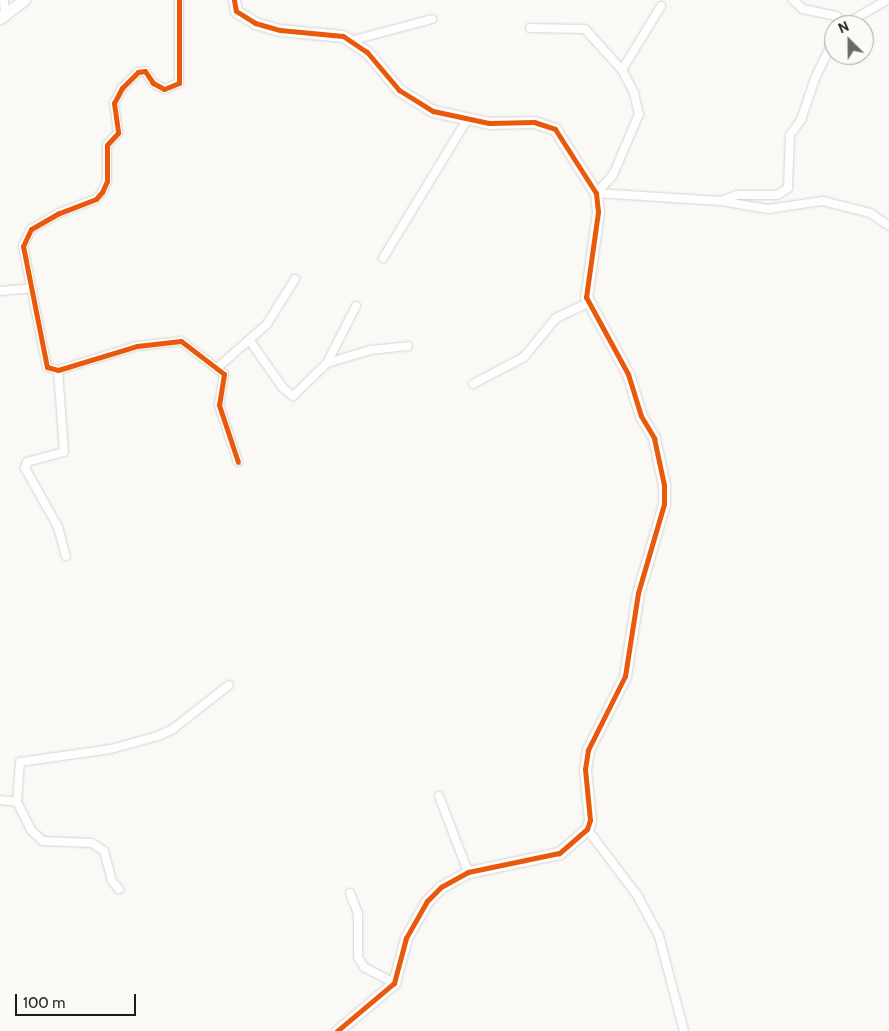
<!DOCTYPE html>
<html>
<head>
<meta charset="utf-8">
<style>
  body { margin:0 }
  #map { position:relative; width:889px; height:1031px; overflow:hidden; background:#faf9f6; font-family:Cabin,sans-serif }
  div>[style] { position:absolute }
  .roads { filter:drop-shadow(0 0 1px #d4d3d1) drop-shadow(0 0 1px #d4d3d1) }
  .street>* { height:8px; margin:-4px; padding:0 4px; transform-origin:4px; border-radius:4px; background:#fefefe }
  .secondary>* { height:11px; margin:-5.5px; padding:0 5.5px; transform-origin:5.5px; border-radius:5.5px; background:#fefefe }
  .cycleway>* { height:5px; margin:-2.5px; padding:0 2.5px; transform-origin:2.5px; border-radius:2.5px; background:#e8590c }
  span { translate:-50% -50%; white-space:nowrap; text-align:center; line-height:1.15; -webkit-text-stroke:4px #fbfaf5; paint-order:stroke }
  .north { position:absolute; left:824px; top:15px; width:50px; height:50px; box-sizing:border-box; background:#fbfaf5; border:1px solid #a2a19d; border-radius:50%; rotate:337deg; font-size:14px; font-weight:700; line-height:20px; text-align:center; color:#1d1c1a }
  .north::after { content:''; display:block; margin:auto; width:18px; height:22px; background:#6a6967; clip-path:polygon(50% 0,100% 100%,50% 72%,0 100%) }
  .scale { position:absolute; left:15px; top:994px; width:121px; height:22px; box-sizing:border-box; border:2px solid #1d1c1a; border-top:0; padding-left:6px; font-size:15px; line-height:18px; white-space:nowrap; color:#1d1c1a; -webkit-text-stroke:4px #fbfaf5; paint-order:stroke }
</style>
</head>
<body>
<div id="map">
  <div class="roads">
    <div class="street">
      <div style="left:4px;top:0;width:14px;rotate:86deg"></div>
      <div style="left:179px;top:0;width:83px;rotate:90deg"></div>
      <div style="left:179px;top:83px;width:16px;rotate:158deg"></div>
      <div style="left:164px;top:89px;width:13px;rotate:-151deg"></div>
      <div style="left:153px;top:83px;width:14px;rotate:-124deg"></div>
      <div style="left:145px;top:71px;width:7px;rotate:172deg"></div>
      <div style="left:138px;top:72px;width:23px;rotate:135deg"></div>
      <div style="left:122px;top:88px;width:17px;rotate:118deg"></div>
      <div style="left:114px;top:103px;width:30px;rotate:82deg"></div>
      <div style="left:118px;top:133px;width:16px;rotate:133deg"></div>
      <div style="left:107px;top:145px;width:36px;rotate:90deg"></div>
      <div style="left:107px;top:181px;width:12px;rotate:114deg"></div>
      <div style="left:102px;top:192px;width:9px;rotate:131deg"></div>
      <div style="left:96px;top:199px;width:40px;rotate:159deg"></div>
      <div style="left:59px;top:213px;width:32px;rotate:150deg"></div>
      <div style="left:31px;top:229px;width:19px;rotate:115deg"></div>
      <div style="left:23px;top:246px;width:123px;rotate:78.8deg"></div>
      <div style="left:47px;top:367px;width:11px;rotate:15deg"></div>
      <div style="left:58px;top:370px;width:83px;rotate:-16.9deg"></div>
      <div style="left:137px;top:346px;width:44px;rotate:-6.5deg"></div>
      <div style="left:181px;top:341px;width:54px;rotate:37.5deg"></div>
      <div style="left:224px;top:374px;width:31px;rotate:99deg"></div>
      <div style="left:219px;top:405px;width:60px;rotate:71.6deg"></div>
      <div style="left:793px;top:0;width:13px;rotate:42deg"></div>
      <div style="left:803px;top:9px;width:34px;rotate:12deg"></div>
      <div style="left:836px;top:16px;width:12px;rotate:42deg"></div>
      <div style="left:844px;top:25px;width:50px;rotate:-30.2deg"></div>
      <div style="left:530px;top:28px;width:55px;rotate:1deg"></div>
      <div style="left:585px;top:29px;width:55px;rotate:47.9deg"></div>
      <div style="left:622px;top:70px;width:26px;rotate:62deg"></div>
      <div style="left:634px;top:93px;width:22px;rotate:77deg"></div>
      <div style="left:639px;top:114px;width:66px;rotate:113.1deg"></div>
      <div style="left:613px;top:175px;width:25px;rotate:133deg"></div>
      <div style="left:350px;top:41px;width:85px;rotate:-15deg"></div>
      <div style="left:622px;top:70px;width:75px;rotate:-58.6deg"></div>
      <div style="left:596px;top:193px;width:125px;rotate:3.7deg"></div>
      <div style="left:721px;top:201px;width:48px;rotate:9.7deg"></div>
      <div style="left:768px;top:209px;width:56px;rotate:-8.3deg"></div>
      <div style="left:823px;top:201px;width:49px;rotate:14.3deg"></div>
      <div style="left:870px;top:213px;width:23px;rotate:34deg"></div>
      <div style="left:721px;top:201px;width:17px;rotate:-21deg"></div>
      <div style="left:737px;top:195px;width:40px"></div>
      <div style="left:777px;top:195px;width:13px;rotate:-32deg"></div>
      <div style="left:788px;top:188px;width:53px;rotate:-87.8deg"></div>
      <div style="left:790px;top:135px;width:19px;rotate:-54deg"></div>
      <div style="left:801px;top:120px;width:46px;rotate:-71.2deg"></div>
      <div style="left:816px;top:76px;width:40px;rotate:-63.4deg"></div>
      <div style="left:383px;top:258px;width:164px;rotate:-58.7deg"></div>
      <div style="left:0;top:291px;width:32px;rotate:-5deg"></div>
      <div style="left:250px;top:341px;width:57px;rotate:54.9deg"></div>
      <div style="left:283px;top:388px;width:13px;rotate:39deg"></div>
      <div style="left:293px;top:396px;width:47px;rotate:-44.1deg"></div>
      <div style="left:327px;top:363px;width:64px;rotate:-63deg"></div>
      <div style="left:327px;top:363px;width:46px;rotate:-16.5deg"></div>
      <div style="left:371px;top:350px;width:37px;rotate:-6deg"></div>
      <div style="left:217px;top:368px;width:67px;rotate:-41.3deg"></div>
      <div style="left:267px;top:324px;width:53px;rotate:-58.1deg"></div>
      <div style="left:58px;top:370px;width:82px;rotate:85.8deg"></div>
      <div style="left:64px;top:452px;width:38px;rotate:165deg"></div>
      <div style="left:27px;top:462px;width:6px;rotate:108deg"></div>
      <div style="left:25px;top:468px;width:68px;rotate:60.8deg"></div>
      <div style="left:58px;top:527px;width:30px;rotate:75deg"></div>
      <div style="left:473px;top:384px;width:58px;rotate:-27.9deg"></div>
      <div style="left:524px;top:357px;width:50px;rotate:-50.6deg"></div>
      <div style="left:556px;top:318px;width:35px;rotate:-25deg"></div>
      <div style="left:439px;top:796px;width:81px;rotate:69.1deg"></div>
      <div style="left:0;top:800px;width:17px;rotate:7deg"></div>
      <div style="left:17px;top:802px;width:40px;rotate:-85.7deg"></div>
      <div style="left:20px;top:762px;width:92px;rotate:-8.1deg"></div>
      <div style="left:111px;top:749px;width:49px;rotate:-15.5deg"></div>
      <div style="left:158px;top:736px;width:17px;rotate:-25deg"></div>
      <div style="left:173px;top:729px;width:71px;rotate:-38.2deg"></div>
      <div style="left:17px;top:802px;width:31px;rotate:63deg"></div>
      <div style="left:31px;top:830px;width:16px;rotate:43deg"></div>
      <div style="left:43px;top:841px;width:49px;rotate:2.3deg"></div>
      <div style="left:92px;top:843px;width:14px;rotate:34deg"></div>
      <div style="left:104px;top:851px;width:31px;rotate:75deg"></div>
      <div style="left:112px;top:881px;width:11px;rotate:49deg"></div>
      <div style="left:587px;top:829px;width:83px;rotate:52.9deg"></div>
      <div style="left:637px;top:895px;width:47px;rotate:61.8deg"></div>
      <div style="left:659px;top:936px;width:98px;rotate:75.3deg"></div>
      <div style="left:350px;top:893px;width:22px;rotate:69deg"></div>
      <div style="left:358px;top:914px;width:43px;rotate:90deg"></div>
      <div style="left:358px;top:957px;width:12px;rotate:59deg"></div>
      <div style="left:364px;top:967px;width:34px;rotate:28deg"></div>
    </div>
    <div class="secondary">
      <div style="left:234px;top:0;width:11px;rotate:80deg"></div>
      <div style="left:236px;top:11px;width:22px;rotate:32deg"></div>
      <div style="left:255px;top:23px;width:26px;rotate:16deg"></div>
      <div style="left:280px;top:30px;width:63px;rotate:5.4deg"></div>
      <div style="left:343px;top:36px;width:29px;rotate:34deg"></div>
      <div style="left:367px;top:52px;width:50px;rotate:49.9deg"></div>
      <div style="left:399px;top:90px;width:40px;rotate:32deg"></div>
      <div style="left:433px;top:111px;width:57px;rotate:12.1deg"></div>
      <div style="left:489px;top:123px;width:45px;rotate:-1.3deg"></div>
      <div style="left:534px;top:122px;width:22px;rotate:18deg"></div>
      <div style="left:555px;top:129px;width:76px;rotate:57.4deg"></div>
      <div style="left:596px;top:193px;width:19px;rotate:84deg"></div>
      <div style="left:598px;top:212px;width:86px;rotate:98deg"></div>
      <div style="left:586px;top:297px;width:88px;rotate:61.4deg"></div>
      <div style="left:628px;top:374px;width:44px;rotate:72.8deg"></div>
      <div style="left:641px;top:416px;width:26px;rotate:59deg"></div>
      <div style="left:654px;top:438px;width:48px;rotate:78deg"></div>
      <div style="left:664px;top:485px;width:19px;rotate:90deg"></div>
      <div style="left:664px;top:504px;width:93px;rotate:106.3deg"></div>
      <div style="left:638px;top:593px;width:84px;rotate:98.9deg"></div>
      <div style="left:625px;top:676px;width:83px;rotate:116.6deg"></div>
      <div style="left:588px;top:750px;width:19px;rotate:99deg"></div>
      <div style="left:585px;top:769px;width:51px;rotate:84.4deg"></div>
      <div style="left:590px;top:820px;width:9px;rotate:108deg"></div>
      <div style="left:587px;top:829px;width:37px;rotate:139deg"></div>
      <div style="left:559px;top:853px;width:93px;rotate:168.2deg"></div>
      <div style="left:468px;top:872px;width:31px;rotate:151deg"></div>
      <div style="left:441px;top:887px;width:20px;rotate:135deg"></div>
      <div style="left:427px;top:901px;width:43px;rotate:119.6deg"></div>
      <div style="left:406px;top:938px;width:47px;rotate:104.9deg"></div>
      <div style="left:394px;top:983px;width:75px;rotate:139.9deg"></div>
      <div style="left:0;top:18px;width:30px;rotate:-37deg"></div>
    </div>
  </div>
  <div class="cycleway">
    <div style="left:179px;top:0;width:83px;rotate:90deg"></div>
    <div style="left:179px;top:83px;width:16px;rotate:158deg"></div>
    <div style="left:164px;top:89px;width:13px;rotate:-151deg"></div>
    <div style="left:153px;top:83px;width:14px;rotate:-124deg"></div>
    <div style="left:145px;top:71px;width:7px;rotate:172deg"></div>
    <div style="left:138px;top:72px;width:23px;rotate:135deg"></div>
    <div style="left:122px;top:88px;width:17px;rotate:118deg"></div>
    <div style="left:114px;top:103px;width:30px;rotate:82deg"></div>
    <div style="left:118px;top:133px;width:16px;rotate:133deg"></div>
    <div style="left:107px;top:145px;width:36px;rotate:90deg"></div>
    <div style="left:107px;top:181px;width:12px;rotate:114deg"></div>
    <div style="left:102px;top:192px;width:9px;rotate:131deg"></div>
    <div style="left:96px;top:199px;width:40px;rotate:159deg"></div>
    <div style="left:59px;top:213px;width:32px;rotate:150deg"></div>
    <div style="left:31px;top:229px;width:19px;rotate:115deg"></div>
    <div style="left:23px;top:246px;width:123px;rotate:78.8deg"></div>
    <div style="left:47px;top:367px;width:11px;rotate:15deg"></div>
    <div style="left:58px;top:370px;width:83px;rotate:-16.9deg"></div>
    <div style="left:137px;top:346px;width:44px;rotate:-6.5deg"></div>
    <div style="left:181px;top:341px;width:54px;rotate:37.5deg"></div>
    <div style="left:224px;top:374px;width:31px;rotate:99deg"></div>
    <div style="left:219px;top:405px;width:60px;rotate:71.6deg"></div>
    <div style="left:234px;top:0;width:11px;rotate:80deg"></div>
    <div style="left:236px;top:11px;width:22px;rotate:32deg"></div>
    <div style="left:255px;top:23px;width:26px;rotate:16deg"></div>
    <div style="left:280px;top:30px;width:63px;rotate:5.4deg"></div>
    <div style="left:343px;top:36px;width:29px;rotate:34deg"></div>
    <div style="left:367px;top:52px;width:50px;rotate:49.9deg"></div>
    <div style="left:399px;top:90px;width:40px;rotate:32deg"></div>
    <div style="left:433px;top:111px;width:57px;rotate:12.1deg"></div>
    <div style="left:489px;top:123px;width:45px;rotate:-1.3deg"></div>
    <div style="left:534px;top:122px;width:22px;rotate:18deg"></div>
    <div style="left:555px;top:129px;width:76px;rotate:57.4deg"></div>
    <div style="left:596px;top:193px;width:19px;rotate:84deg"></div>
    <div style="left:598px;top:212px;width:86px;rotate:98deg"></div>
    <div style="left:586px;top:297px;width:88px;rotate:61.4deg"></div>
    <div style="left:628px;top:374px;width:44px;rotate:72.8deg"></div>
    <div style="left:641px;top:416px;width:26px;rotate:59deg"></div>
    <div style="left:654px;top:438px;width:48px;rotate:78deg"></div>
    <div style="left:664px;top:485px;width:19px;rotate:90deg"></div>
    <div style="left:664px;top:504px;width:93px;rotate:106.3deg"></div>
    <div style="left:638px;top:593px;width:84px;rotate:98.9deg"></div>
    <div style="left:625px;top:676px;width:83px;rotate:116.6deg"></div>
    <div style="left:588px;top:750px;width:19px;rotate:99deg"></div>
    <div style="left:585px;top:769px;width:51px;rotate:84.4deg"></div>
    <div style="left:590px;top:820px;width:9px;rotate:108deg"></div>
    <div style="left:587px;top:829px;width:37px;rotate:139deg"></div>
    <div style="left:559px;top:853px;width:93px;rotate:168.2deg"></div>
    <div style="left:468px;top:872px;width:31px;rotate:151deg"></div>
    <div style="left:441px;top:887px;width:20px;rotate:135deg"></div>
    <div style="left:427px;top:901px;width:43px;rotate:119.6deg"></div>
    <div style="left:406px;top:938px;width:47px;rotate:104.9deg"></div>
    <div style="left:394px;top:983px;width:75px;rotate:139.9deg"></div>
  </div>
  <div class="north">N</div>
  <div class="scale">100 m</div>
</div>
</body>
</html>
